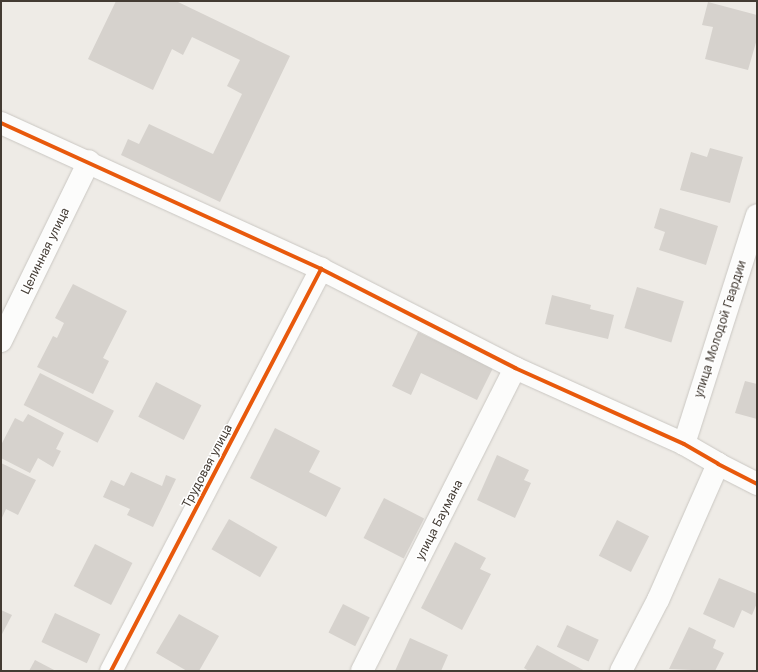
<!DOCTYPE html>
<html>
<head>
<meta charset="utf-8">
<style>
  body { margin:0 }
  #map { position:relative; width:758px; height:672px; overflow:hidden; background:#eeebe6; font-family:Inter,sans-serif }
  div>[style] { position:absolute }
  .building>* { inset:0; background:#d6d2cd; transform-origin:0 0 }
  .roads { filter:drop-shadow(0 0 1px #cac7c2) drop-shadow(0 0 1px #cac7c2) }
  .minor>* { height:22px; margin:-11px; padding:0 11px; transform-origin:11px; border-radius:11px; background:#fcfcfb }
  .cycleway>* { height:4px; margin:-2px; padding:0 2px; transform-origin:2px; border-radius:2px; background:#e8590c }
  span { translate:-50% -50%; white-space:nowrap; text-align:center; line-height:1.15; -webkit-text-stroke:3px #fff; paint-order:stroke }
  .street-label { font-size:12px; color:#433b33 }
  .frame { position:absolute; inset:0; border:2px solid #433b33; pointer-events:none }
</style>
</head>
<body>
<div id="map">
  <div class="building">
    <div style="clip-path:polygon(116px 1px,176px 1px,290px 56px,220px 202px,121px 155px,128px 139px,139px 144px,149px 124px,213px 154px,242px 94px,227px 86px,240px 60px,192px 37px,183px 55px,172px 49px,153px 90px,88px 59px)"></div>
    <div style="clip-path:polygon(708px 2px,757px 15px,757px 39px,748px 70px,705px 59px,713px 27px,702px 25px)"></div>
    <div style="clip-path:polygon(710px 148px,743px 157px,730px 203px,680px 190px,691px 152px,707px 157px)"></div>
    <div style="clip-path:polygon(660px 208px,718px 226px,706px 265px,659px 250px,665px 232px,654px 228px)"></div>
    <div style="clip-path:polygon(73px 284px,127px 311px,103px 358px,109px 361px,93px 394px,37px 367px,53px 336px,57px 338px,64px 323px,55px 318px)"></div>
    <div style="left:637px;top:287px;width:49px;height:43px;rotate:17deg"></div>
    <div style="clip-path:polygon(552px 295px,591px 305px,590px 309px,614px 315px,608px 339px,545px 324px)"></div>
    <div style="clip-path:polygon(418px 332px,493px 368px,477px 400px,421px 373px,411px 395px,392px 386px)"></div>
    <div style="left:40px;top:373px;width:83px;height:36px;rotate:27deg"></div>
    <div style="clip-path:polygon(745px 381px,757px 384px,757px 419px,735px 413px)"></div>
    <div style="left:156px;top:382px;width:51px;height:39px;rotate:27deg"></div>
    <div style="clip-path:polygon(28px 414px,64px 433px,56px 449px,61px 451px,53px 467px,38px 458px,30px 473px,1px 458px,1px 445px,15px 418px,23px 422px)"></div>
    <div style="clip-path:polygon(275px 428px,320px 451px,309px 472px,341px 488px,326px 517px,250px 478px)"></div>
    <div style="clip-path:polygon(497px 455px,529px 470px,524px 480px,531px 483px,515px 518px,477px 500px)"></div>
    <div style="clip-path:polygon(1px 463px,36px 480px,18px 515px,6px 509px,1px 520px)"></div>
    <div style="clip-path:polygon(131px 472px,162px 486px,166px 475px,176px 479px,153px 527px,127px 515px,130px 509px,103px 497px,111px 480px,124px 486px)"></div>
    <div style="left:384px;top:498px;width:45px;height:45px;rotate:27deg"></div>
    <div style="left:229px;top:519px;width:56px;height:35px;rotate:30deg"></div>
    <div style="left:617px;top:520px;width:36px;height:40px;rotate:27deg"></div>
    <div style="clip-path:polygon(455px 542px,486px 558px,480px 569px,491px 574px,462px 630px,421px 608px)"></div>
    <div style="left:95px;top:544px;width:42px;height:47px;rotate:27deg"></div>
    <div style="clip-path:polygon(719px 578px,757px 594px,757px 603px,752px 615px,742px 610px,734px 628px,703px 614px)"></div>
    <div style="left:343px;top:604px;width:30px;height:32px;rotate:27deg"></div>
    <div style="clip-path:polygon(1px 610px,12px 615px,1px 636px)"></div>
    <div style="left:55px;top:613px;width:50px;height:32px;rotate:25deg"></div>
    <div style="clip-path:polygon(179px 614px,219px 636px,199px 671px,187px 671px,156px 653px)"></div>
    <div style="left:567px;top:625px;width:35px;height:24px;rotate:25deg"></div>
    <div style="clip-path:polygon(689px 627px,716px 640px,713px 648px,724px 653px,715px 671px,669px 669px)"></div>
    <div style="clip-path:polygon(410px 638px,448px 655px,441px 671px,395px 671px)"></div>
    <div style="clip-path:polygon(537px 645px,585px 671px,529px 671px,524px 668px)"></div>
    <div style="clip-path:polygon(35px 660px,56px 671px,29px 671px)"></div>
  </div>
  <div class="roads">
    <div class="minor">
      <div style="left:1px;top:123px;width:352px;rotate:24.5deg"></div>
      <div style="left:321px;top:269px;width:218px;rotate:27deg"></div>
      <div style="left:515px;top:368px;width:185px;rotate:24.2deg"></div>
      <div style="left:684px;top:444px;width:39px;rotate:30deg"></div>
      <div style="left:718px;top:464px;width:44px;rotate:27.1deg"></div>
      <div style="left:1px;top:341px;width:200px;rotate:-63.9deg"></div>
      <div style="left:684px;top:444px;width:240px;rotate:-72.3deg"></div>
      <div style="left:111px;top:671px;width:454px;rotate:-62.4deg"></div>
      <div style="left:362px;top:671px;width:339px;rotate:-63.2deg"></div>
      <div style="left:621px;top:671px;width:80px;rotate:-62.5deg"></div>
      <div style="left:658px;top:600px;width:149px;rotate:-66.2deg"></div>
    </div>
  </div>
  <div class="cycleway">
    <div style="left:1px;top:123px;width:352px;rotate:24.5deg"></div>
    <div style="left:321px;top:269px;width:218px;rotate:27deg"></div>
    <div style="left:515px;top:368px;width:185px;rotate:24.2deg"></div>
    <div style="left:684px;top:444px;width:39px;rotate:30deg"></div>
    <div style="left:718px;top:464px;width:44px;rotate:27.1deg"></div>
    <div style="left:111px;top:671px;width:454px;rotate:-62.4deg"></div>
  </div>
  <div class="street-label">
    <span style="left:45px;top:251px;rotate:-64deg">Целинная улица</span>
    <span style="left:720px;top:329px;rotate:-72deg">улица Молодой Гвардии</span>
    <span style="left:207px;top:466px;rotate:-62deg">Трудовая улица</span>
    <span style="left:439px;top:520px;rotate:-63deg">улица Баумана</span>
  </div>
  <div class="frame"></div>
</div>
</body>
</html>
